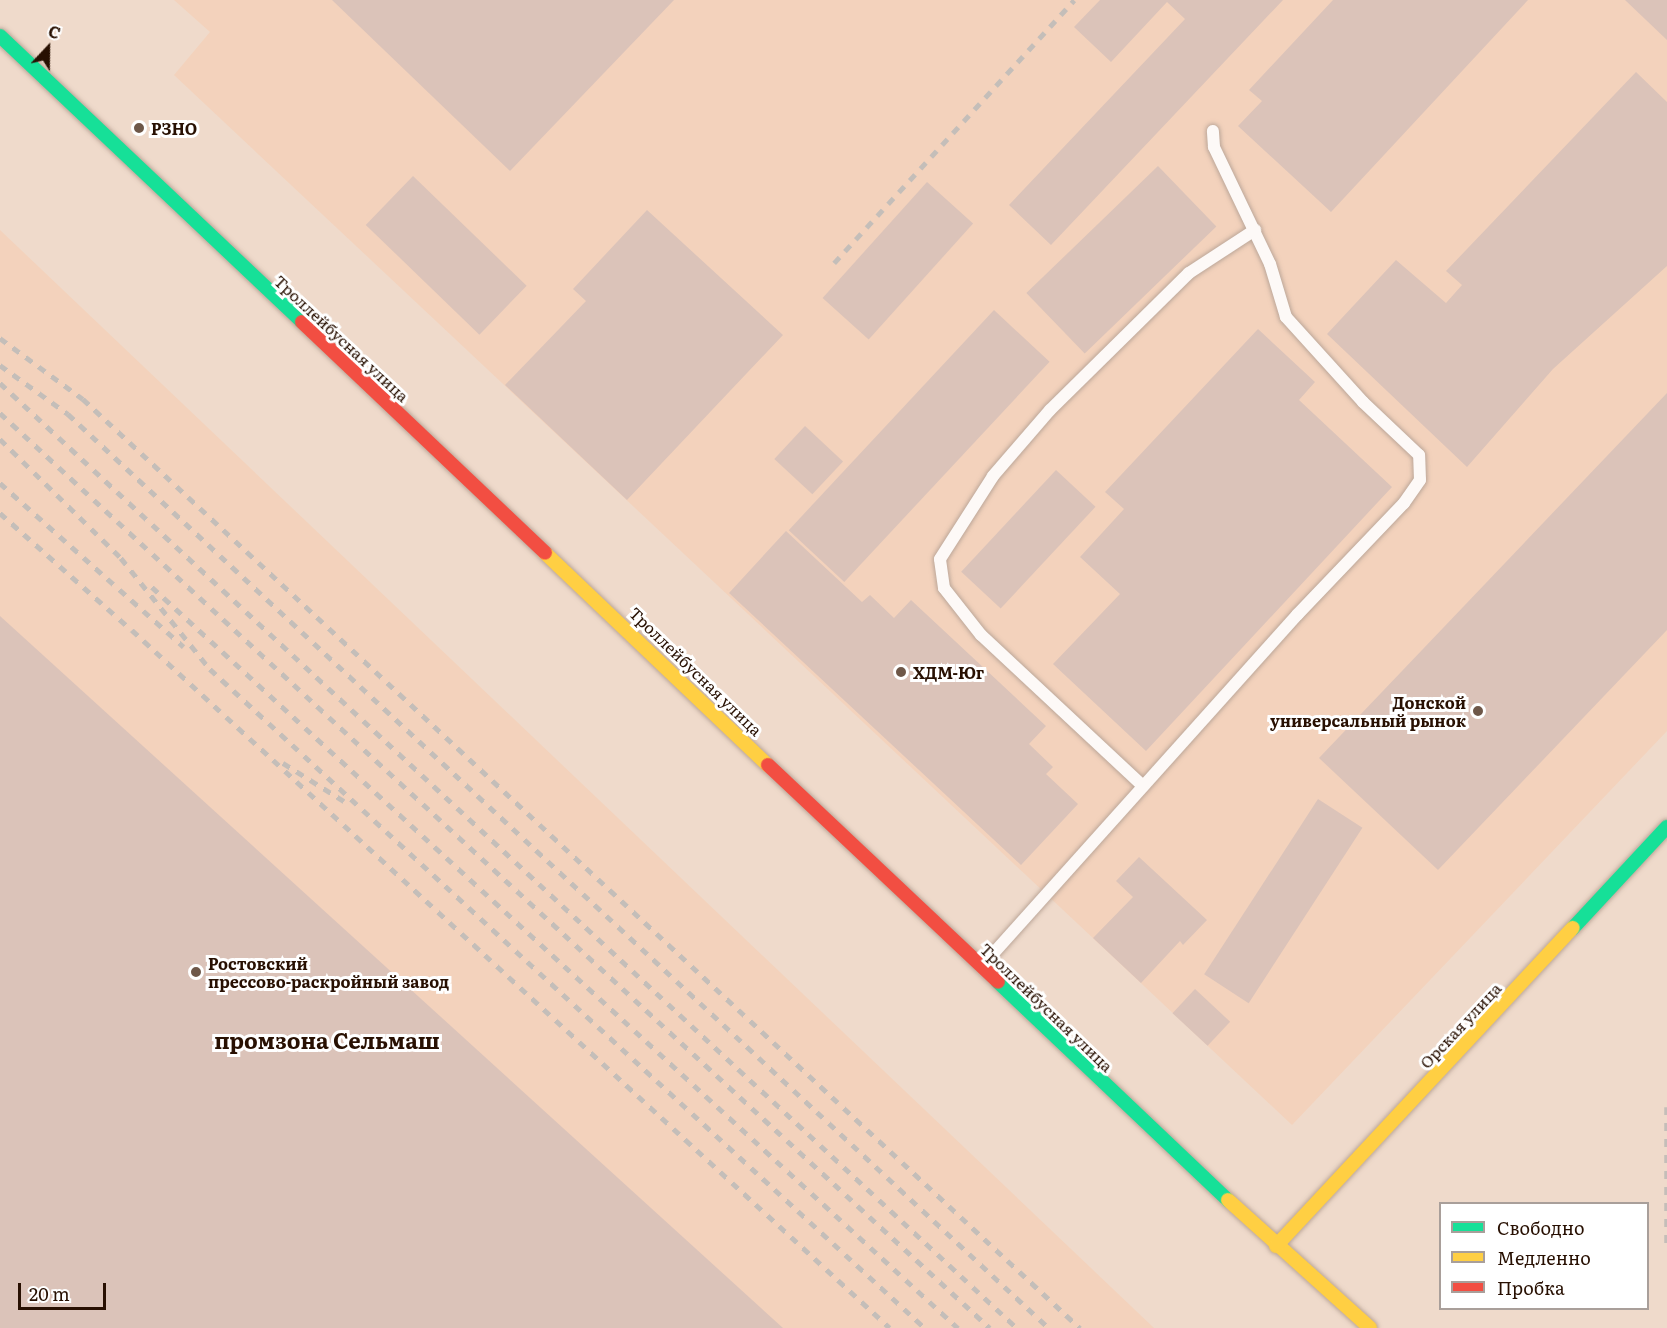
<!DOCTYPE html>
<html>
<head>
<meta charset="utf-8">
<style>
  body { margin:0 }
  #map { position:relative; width:1667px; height:1328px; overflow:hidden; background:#efdacb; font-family:Literata,serif }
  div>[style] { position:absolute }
  .built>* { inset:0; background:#f3d2bc }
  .building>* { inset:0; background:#dbc3b9; transform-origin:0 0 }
  .roads { filter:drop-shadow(0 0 2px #bca799) drop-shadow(0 0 2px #bca799) }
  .lane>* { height:12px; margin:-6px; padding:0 6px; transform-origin:6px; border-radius:6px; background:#fdf9f7 }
  .fast>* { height:14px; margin:-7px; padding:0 7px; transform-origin:7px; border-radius:7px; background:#16e098 }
  .slow>* { height:14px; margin:-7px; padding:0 7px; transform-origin:7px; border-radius:7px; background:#ffcf43 }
  .jam>* { height:14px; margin:-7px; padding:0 7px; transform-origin:7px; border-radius:7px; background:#f24e42 }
  .rail>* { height:4.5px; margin-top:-2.25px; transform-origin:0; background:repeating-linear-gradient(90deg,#c4beb9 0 8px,transparent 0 16px) }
  .dots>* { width:16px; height:16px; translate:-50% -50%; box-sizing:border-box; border:3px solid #fff; border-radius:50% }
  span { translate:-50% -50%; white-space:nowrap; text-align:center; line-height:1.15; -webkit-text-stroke:6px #fff; paint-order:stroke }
  .poi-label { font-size:16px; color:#281002; font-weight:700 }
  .left { translate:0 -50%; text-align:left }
  .right { translate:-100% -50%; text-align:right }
  .street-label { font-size:16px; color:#281002 }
  .district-label { font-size:22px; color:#281002; font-weight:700 }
  .legend { position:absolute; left:1439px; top:1202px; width:210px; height:108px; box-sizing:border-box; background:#fff; border:2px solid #a99f9a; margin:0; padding:8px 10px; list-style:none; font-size:18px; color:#281002 }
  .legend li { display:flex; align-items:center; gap:12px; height:30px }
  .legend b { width:30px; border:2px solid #a99f9a }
  .north { position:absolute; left:18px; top:18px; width:60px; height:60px; -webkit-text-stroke:4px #fff; paint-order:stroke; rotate:22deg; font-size:16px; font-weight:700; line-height:24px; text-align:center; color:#281002 }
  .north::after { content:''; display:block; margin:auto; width:21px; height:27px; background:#281002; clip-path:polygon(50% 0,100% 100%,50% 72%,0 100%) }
  .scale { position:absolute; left:18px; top:1283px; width:88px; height:27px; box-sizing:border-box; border:3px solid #281002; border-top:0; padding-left:8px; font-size:18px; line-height:21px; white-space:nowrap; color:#281002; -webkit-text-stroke:4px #fff; paint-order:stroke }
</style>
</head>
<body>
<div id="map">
  <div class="built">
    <div style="clip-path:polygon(174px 0,1667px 0,1667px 731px,1292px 1125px,174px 75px,210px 32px)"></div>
    <div style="clip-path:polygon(0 230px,1154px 1328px,0 1328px)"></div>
  </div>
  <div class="building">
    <div style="clip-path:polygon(332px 0,674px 0,510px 171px)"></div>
    <div style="clip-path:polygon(1100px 0,1283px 0,1051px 245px,1009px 205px,1185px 19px,1167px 2px,1111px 62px,1074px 27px)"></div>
    <div style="clip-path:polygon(1333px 0,1528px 0,1331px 212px,1238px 126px,1262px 101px,1249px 90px)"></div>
    <div style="clip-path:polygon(1625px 0,1667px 0,1667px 40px)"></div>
    <div style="clip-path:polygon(1636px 72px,1667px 102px,1667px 266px,1553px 369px,1467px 467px,1327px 334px,1396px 260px,1446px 303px,1462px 285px,1446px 271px)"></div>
    <div style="left:1158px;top:166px;width:84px;height:183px;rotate:46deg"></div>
    <div style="left:413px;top:176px;width:158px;height:68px;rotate:44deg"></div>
    <div style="left:927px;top:182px;width:62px;height:156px;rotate:42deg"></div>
    <div style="clip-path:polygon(647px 210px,783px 335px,627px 500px,505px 385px,586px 301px,573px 289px)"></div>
    <div style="left:994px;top:310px;width:76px;height:301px;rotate:43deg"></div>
    <div style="clip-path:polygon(1258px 329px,1315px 382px,1299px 400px,1392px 487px,1146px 751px,1053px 664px,1120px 594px,1080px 557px,1124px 509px,1105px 492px)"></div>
    <div style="clip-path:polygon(1667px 393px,1667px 630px,1438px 870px,1319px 758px)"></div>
    <div style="left:805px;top:426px;width:52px;height:45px;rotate:43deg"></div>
    <div style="left:1056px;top:470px;width:54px;height:139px;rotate:43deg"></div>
    <div style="clip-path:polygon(786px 531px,862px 602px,870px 595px,894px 618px,911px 600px,1046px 726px,1029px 744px,1053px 767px,1046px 774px,1078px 804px,1021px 865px,729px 593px)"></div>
    <div style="clip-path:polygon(0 616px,783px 1328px,0 1328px)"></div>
    <div style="left:1318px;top:799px;width:53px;height:209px;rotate:33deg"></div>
    <div style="clip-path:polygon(1139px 857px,1207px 920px,1183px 945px,1180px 941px,1141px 983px,1093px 938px,1133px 897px,1116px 881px)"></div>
    <div style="left:1195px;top:989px;width:48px;height:33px;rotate:43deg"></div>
  </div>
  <div class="roads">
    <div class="lane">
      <div style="left:1143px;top:786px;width:221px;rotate:-137deg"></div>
      <div style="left:981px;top:635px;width:60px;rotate:-128.2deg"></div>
      <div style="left:944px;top:588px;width:29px;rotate:-98deg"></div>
      <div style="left:940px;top:559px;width:98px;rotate:-57.4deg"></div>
      <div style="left:993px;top:476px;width:87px;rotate:-49.2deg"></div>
      <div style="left:1050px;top:410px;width:195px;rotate:-44.6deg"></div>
      <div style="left:1189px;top:273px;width:79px;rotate:-33.1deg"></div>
      <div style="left:982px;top:966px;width:472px;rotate:-48.1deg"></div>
      <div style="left:1297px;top:615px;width:155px;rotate:-46.3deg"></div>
      <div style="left:1404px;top:503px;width:28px;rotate:-55deg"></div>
      <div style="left:1420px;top:480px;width:25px;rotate:-92deg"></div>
      <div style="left:1419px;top:455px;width:77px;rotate:-136.6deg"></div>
      <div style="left:1363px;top:402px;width:115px;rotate:-132.2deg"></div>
      <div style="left:1286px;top:317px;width:55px;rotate:-106.8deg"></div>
      <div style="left:1270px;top:264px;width:130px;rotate:-115.6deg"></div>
      <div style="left:1214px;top:147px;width:16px;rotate:-94deg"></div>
    </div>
    <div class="fast">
      <div style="left:0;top:36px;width:416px;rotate:43.4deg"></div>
      <div style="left:1573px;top:928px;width:138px;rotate:-47.1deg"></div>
      <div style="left:998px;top:982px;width:317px;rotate:43.5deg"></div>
    </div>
    <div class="slow">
      <div style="left:545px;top:553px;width:308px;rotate:43.6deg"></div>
      <div style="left:1228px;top:1200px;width:191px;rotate:42deg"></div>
      <div style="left:1276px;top:1246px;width:435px;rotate:-47deg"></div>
    </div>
    <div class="jam">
      <div style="left:302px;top:322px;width:335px;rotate:43.5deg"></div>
      <div style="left:768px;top:765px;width:316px;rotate:43.3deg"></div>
    </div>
  </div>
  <div class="rail">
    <div style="left:834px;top:263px;width:356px;rotate:-47.6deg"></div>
    <div style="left:0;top:338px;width:103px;rotate:36.3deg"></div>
    <div style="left:83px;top:399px;width:1363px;rotate:42.98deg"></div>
    <div style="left:0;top:365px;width:84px;rotate:35.8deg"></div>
    <div style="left:68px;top:414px;width:1341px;rotate:42.98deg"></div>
    <div style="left:0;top:383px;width:1388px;rotate:42.9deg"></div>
    <div style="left:0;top:413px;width:1348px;rotate:42.75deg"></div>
    <div style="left:0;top:439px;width:170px;rotate:44.5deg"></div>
    <div style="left:121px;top:558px;width:142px;rotate:51.3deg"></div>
    <div style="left:210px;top:669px;width:972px;rotate:42.67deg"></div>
    <div style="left:0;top:483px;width:246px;rotate:41.7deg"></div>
    <div style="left:0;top:513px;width:176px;rotate:41.6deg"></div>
    <div style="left:132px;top:630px;width:1030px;rotate:42.64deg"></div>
    <div style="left:152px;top:587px;width:1095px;rotate:42.59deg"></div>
    <div style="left:283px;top:763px;width:72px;rotate:31.9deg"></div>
    <div style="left:1667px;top:1107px;width:140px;rotate:90deg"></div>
  </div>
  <div class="dots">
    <div style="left:139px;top:128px;background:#6e5748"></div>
    <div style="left:901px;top:672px;background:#6e5748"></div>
    <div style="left:1478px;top:711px;background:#6e5748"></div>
    <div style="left:196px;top:972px;background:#6e5748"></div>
  </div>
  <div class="poi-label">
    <span class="left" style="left:151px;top:128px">РЗНО</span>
    <span class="left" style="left:913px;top:672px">ХДМ-Юг</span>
    <span class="right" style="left:1466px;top:711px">Донской<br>универсальный рынок</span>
    <span class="left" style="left:208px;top:972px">Ростовский<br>прессово-раскройный завод</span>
  </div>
  <div class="street-label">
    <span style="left:342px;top:338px;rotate:43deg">Троллейбусная улица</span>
    <span style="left:696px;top:671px;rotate:44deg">Троллейбусная улица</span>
    <span style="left:1047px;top:1007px;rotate:44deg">Троллейбусная улица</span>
    <span style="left:1460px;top:1025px;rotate:-47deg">Орская улица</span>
  </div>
  <div class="district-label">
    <span style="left:327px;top:1040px">промзона Сельмаш</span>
  </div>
  <ul class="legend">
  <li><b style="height:8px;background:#16e098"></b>Свободно</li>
  <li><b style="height:8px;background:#ffcf43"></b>Медленно</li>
  <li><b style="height:8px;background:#f24e42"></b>Пробка</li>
  </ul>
  <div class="north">С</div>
  <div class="scale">20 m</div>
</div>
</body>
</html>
